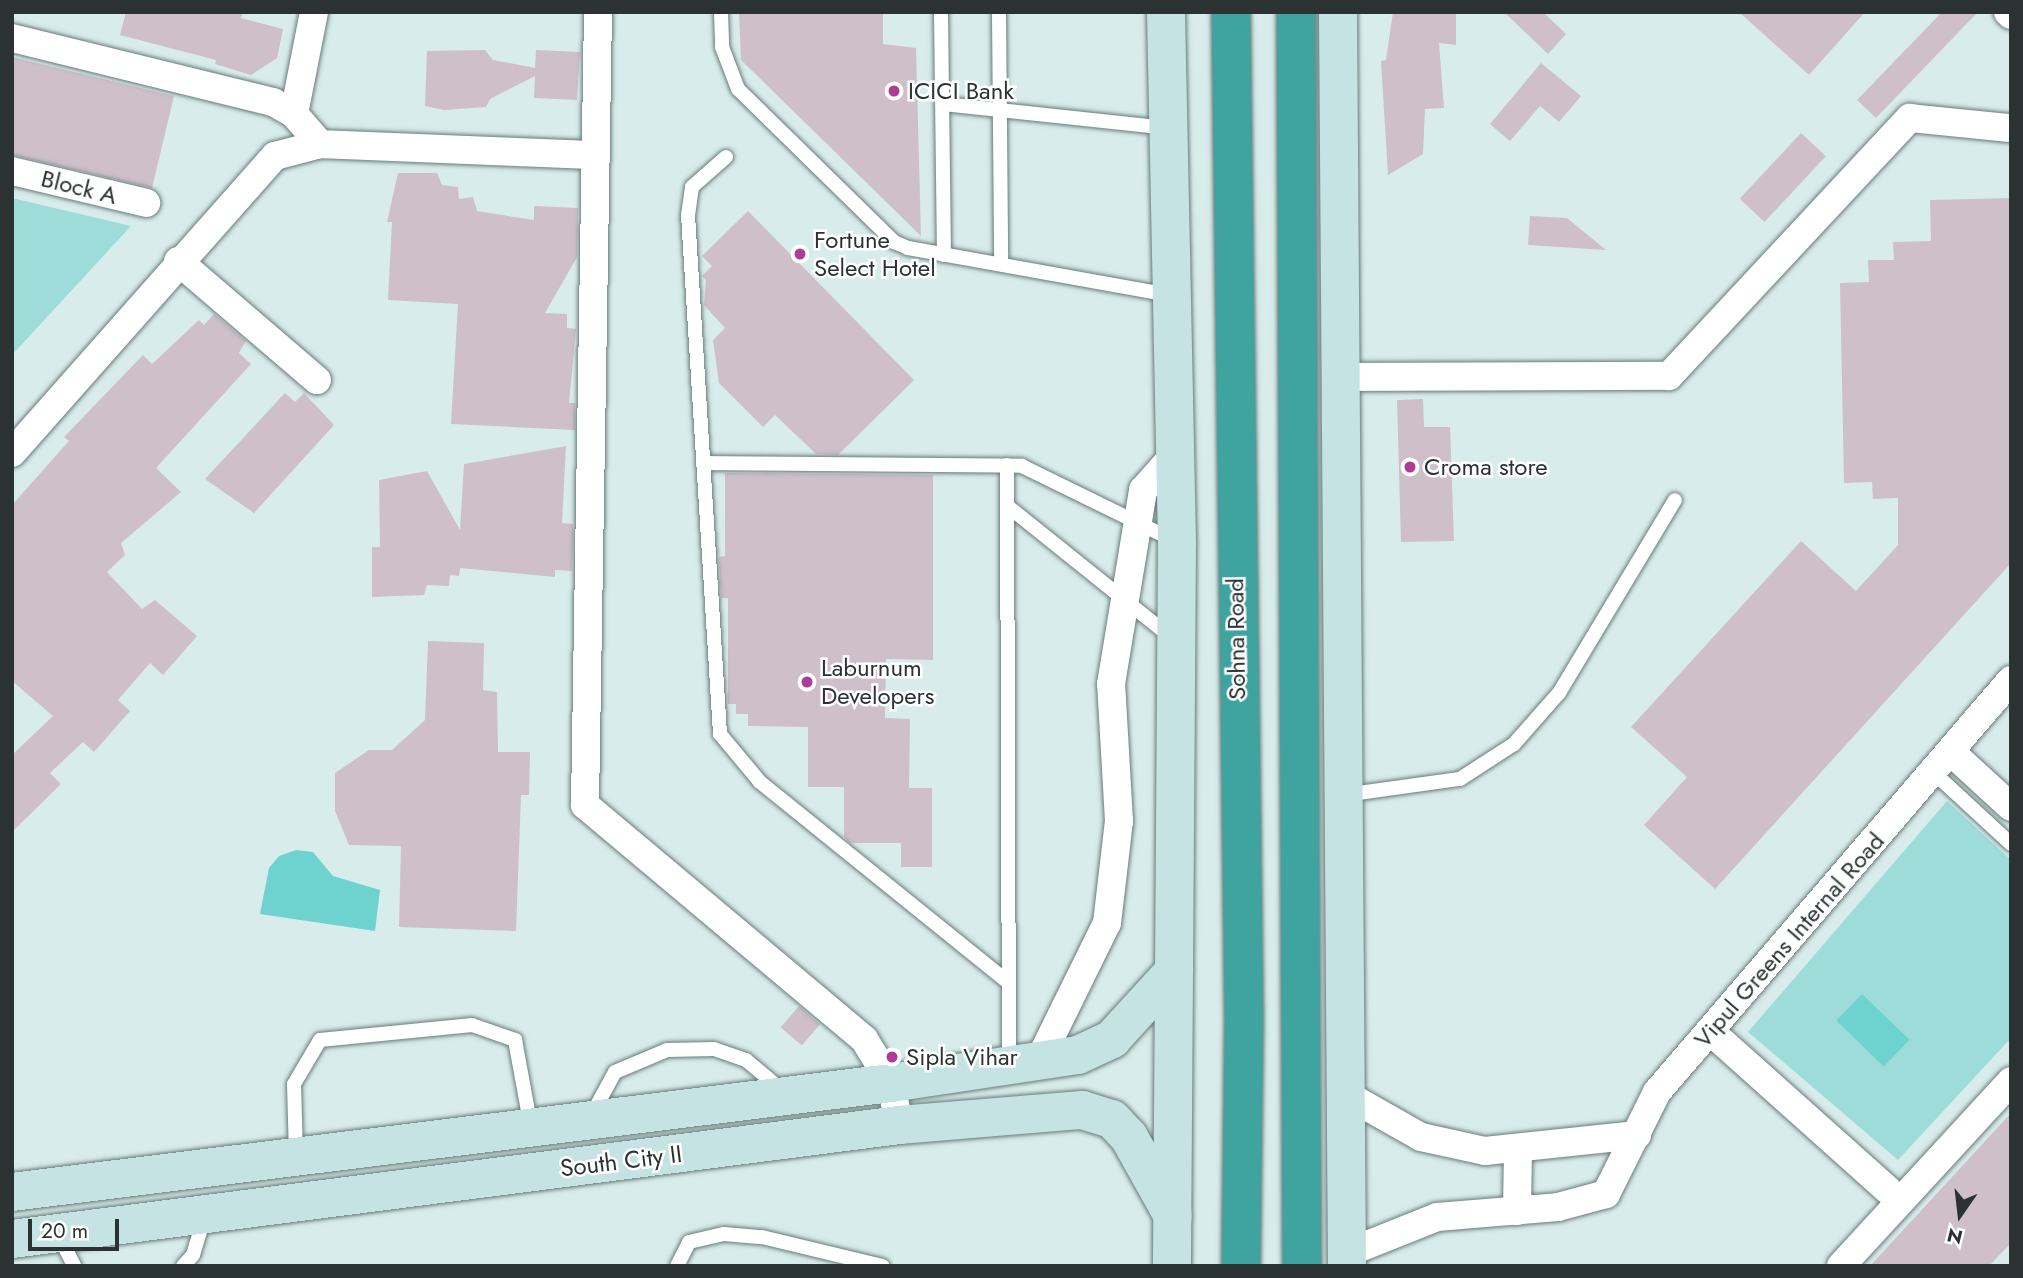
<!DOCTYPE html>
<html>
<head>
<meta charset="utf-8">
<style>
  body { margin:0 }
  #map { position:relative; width:2023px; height:1278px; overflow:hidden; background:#d8edeb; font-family:Jost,sans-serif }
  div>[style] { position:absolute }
  .green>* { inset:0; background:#9ddcd9 }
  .water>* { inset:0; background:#6ed2ce; transform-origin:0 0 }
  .building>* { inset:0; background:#cebfc9; transform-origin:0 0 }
  .roads { filter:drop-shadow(0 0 2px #687b7a) drop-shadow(0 0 2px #687b7a) }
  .lane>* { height:14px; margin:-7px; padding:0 7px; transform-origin:7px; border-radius:7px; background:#fff }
  .street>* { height:28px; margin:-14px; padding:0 14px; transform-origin:14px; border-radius:14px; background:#fff }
  .secondary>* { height:38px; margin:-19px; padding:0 19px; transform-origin:19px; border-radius:19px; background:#c5e3e2 }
  .highway>* { height:38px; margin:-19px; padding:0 19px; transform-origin:19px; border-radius:19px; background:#3fa39f }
  .dots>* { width:19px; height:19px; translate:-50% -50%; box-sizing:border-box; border:4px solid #fff; border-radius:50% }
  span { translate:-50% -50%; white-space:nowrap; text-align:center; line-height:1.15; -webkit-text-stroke:5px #fff; paint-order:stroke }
  .poi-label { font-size:24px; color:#2a3232 }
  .left { translate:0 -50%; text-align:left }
  .street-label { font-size:24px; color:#2a3232 }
  .frame { position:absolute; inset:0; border:14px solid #2a3232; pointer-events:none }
  .north { position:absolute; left:1925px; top:1180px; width:70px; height:70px; -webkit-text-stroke:5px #fff; paint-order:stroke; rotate:194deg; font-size:19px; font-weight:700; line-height:28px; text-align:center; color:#2a3232 }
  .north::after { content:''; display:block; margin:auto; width:24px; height:32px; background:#2a3232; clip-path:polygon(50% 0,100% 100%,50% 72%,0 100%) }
  .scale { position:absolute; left:28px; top:1219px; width:91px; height:32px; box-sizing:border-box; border:4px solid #2a3232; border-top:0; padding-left:9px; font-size:21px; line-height:24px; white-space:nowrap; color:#2a3232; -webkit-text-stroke:5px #fff; paint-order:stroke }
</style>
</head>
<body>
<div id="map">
  <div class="green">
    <div style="clip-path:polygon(12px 198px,131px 226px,12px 355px)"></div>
    <div style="clip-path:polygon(1947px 801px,2011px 860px,2011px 1038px,1898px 1160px,1748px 1032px)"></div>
  </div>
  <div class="water">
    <div style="clip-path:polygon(296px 850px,313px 852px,333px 876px,380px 890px,375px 931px,260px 914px,269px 868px,279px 856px)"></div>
    <div style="left:1862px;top:994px;width:66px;height:37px;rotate:44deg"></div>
  </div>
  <div class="building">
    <div style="clip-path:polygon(126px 12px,243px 12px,241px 18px,283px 29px,277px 58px,251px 75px,215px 64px,216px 60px,120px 35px)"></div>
    <div style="clip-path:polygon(739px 12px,883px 12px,883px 44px,916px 48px,921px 236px,741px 60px)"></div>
    <div style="clip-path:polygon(1393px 12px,1456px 12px,1456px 45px,1439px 43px,1444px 108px,1425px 109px,1423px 154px,1388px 175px,1381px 61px,1386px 60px)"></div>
    <div style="clip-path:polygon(1504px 12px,1543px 12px,1566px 34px,1548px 54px)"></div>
    <div style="clip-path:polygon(1739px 12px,1865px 12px,1809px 75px)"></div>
    <div style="clip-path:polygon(1942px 12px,1978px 12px,1876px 118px,1857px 100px)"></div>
    <div style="clip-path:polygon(485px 50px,493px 60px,535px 68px,536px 50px,580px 52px,577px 100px,534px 98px,535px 76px,490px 99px,486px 107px,444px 110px,425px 106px,427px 51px)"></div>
    <div style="clip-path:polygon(12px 57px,174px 96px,152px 188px,12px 155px)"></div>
    <div style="clip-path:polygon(1541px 63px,1581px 96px,1559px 122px,1540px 106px,1510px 141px,1490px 124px)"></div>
    <div style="left:1801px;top:133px;width:34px;height:90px;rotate:43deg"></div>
    <div style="clip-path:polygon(398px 173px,437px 173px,442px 185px,458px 187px,459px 199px,473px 197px,477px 211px,534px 220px,534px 206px,578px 208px,577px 257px,545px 313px,567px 314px,567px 328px,576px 329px,569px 403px,575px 403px,575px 430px,451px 424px,458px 304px,388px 300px,392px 222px,387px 222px)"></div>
    <div style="clip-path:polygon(2011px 198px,2011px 563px,1715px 889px,1644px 825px,1687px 777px,1631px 727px,1801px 541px,1856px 591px,1898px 545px,1898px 498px,1873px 499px,1872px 482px,1844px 483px,1840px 283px,1869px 282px,1868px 260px,1894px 260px,1893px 242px,1931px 241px,1930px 200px)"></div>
    <div style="clip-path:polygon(748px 211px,914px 380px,838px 455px,816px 454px,775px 415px,763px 427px,719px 383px,713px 340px,725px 328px,704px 305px,706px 280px,702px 276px,712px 266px,702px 256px)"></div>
    <div style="clip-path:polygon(1530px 216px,1567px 218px,1606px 250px,1528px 245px)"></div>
    <div style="clip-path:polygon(214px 314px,246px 341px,239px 353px,251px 364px,156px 468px,181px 492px,121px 543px,125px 555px,107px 572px,142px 609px,155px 600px,197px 636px,163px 675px,150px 663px,118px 700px,130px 711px,94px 752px,83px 742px,50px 773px,61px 784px,12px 832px,12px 755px,53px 716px,12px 681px,12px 505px,69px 441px,64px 437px,143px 355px,152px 364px,199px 320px,204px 325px)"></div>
    <div style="clip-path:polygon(285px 393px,295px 402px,304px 393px,334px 425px,254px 513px,205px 479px)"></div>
    <div style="clip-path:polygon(1423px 399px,1424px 427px,1450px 427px,1454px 541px,1401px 542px,1397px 400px)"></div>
    <div style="clip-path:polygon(566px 446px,562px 523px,573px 524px,572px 571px,555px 570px,555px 577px,460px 568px,459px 576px,450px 575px,449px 586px,427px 585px,424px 595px,372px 597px,372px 547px,380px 547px,379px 480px,427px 471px,460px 530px,464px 464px)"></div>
    <div style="clip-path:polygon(725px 473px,933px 475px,933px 660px,886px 659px,885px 718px,910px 719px,909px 788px,932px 788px,932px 867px,901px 867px,901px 843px,850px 843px,844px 837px,844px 787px,808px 787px,808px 727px,748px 726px,748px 714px,736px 714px,736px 704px,728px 704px,728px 598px,721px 598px,719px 557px,725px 556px)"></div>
    <div style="clip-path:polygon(428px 641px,484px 643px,483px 690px,497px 692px,498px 752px,530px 752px,529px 795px,521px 795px,516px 931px,399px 927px,401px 846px,349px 845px,335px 811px,335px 773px,369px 750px,392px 750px,425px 720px)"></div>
    <div style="left:799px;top:1006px;width:28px;height:28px;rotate:41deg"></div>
    <div style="clip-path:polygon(2011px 1113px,2011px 1243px,1989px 1266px,1870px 1266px)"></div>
  </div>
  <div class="roads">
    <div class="lane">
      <div style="left:721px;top:12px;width:35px;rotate:88deg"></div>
      <div style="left:722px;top:47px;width:45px;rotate:69.1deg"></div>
      <div style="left:738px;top:89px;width:219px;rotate:44.4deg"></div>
      <div style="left:894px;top:242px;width:15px;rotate:23deg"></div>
      <div style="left:908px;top:248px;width:265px;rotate:10.2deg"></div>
      <div style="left:941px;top:12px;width:243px;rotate:89.3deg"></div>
      <div style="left:999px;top:12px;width:251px;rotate:89.5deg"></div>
      <div style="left:943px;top:104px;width:225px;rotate:6.1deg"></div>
      <div style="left:726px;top:157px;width:45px;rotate:138.6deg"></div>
      <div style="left:692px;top:187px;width:28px;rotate:98deg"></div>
      <div style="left:688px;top:215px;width:520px;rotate:86.47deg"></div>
      <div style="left:720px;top:734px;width:62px;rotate:50.2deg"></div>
      <div style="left:760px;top:782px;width:317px;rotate:38.9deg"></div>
      <div style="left:704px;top:463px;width:318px;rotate:0.5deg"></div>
      <div style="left:1022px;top:466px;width:168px;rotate:26.1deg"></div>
      <div style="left:1007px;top:465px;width:597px;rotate:89.81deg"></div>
      <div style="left:1010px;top:508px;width:208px;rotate:38.7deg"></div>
      <div style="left:1933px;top:772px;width:106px;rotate:42.7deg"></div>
      <div style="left:1344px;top:795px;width:117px;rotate:-7.9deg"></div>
      <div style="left:1460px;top:779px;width:64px;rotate:-32.9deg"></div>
      <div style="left:1514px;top:744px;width:68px;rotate:-48.6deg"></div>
      <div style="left:1559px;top:693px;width:225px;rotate:-59deg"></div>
      <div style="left:591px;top:1116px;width:50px;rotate:-61.4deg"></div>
      <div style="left:615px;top:1072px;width:56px;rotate:-22.9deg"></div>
      <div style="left:667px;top:1050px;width:47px;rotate:-1.2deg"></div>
      <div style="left:714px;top:1049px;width:34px;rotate:19deg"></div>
      <div style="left:746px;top:1060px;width:48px;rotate:40deg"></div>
      <div style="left:296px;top:1155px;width:71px;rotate:-91.6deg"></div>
      <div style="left:294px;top:1084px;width:51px;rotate:-59.4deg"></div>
      <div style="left:320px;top:1040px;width:153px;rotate:-5.6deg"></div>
      <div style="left:472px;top:1025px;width:46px;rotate:19.2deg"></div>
      <div style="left:515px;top:1040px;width:88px;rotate:79.6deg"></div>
      <div style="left:59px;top:1236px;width:34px;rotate:63deg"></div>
      <div style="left:183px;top:1266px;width:15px;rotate:-48deg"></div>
      <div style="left:193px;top:1255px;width:42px;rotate:-73.3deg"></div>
      <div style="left:677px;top:1266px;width:27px;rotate:-63deg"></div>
      <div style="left:689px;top:1242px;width:36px;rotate:-13deg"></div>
      <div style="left:724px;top:1234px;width:38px;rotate:5deg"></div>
      <div style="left:762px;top:1237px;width:124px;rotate:13.5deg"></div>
    </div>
    <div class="street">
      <div style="left:598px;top:12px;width:793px;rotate:90.94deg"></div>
      <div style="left:585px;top:805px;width:364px;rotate:40deg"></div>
      <div style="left:864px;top:1039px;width:52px;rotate:58.5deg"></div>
      <div style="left:891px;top:1083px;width:43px;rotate:79.2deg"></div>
      <div style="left:2008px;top:12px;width:4px;rotate:45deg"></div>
      <div style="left:12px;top:38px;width:269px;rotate:13.8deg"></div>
      <div style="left:273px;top:102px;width:24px;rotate:30deg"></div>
      <div style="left:294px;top:114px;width:40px;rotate:49deg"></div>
      <div style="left:294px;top:114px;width:104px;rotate:-78.9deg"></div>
      <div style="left:12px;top:171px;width:138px;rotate:13.4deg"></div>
      <div style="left:178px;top:261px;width:183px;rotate:40.6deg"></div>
      <div style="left:1342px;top:377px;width:327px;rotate:-0.2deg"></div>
      <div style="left:1669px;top:376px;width:353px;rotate:-47deg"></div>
      <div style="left:1910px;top:118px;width:99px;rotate:5.8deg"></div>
      <div style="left:12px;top:453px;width:397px;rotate:-48.5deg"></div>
      <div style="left:275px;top:156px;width:47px;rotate:-14.9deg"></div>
      <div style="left:320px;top:144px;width:276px;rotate:2.3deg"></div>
      <div style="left:1951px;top:752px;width:81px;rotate:42.5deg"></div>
      <div style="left:1710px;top:1031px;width:255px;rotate:41.8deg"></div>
      <div style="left:1039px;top:1061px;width:154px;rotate:-63.8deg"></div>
      <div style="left:1107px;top:923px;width:103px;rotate:-83.3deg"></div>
      <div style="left:1119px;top:821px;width:137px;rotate:-93.3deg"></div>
      <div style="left:1111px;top:684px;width:197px;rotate:-80.6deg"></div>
      <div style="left:1143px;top:490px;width:50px;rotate:-48.3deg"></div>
      <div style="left:1345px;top:1094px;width:87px;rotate:29.5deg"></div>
      <div style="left:1421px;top:1137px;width:66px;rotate:12.3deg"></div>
      <div style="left:1485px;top:1151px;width:153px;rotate:-6deg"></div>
      <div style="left:1517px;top:1211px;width:63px;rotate:-89.1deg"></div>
      <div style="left:1347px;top:1253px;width:97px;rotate:-21.8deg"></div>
      <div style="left:1437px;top:1217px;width:121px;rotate:-4.7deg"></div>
      <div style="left:1558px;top:1207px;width:50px;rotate:-15.2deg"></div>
      <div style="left:1606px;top:1194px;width:114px;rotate:-63.4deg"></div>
      <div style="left:1657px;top:1092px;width:543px;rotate:-49.33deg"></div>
      <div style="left:1841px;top:1266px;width:251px;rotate:-47.4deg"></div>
    </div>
    <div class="secondary">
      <div style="left:1166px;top:12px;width:531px;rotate:88.81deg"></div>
      <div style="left:1177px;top:543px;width:723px;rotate:90.4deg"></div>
      <div style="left:1338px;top:12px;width:1254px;rotate:89.59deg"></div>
      <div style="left:12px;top:1192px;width:886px;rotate:-7.07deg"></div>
      <div style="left:891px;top:1083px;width:189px;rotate:-8.5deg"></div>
      <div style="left:1078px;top:1055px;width:38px;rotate:-25deg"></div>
      <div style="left:1112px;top:1039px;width:92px;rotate:-47.6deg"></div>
      <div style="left:12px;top:1239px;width:894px;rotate:-7.32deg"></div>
      <div style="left:899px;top:1125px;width:184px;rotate:-4.7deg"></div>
      <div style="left:1082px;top:1110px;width:31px;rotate:17deg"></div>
      <div style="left:1112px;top:1119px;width:25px;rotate:47deg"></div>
      <div style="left:1129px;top:1137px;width:90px;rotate:60.9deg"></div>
    </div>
    <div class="highway">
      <div style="left:1231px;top:12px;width:1008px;rotate:89.26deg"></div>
      <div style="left:1244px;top:1020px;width:246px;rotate:90.7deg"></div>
      <div style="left:1296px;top:12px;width:1254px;rotate:89.73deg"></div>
    </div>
  </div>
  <div class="dots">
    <div style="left:894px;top:91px;background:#ad3c98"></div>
    <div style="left:800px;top:254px;background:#ad3c98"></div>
    <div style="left:1410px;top:467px;background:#ad3c98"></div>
    <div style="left:807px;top:682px;background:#ad3c98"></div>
    <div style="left:892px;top:1057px;background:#ad3c98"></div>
  </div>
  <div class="poi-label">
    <span class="left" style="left:908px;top:91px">ICICI Bank</span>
    <span class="left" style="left:814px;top:254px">Fortune<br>Select Hotel</span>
    <span class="left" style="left:1424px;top:467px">Croma store</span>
    <span class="left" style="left:821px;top:682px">Laburnum<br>Developers</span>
    <span class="left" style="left:906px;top:1057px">Sipla Vihar</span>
  </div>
  <div class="street-label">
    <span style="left:79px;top:187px;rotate:14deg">Block A</span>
    <span style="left:1236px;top:639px;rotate:-91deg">Sohna Road</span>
    <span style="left:1789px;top:940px;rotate:-49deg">Vipul Greens Internal Road</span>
    <span style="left:621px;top:1161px;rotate:-7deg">South City II</span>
  </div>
  <div class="frame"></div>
  <div class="north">N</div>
  <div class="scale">20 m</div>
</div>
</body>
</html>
